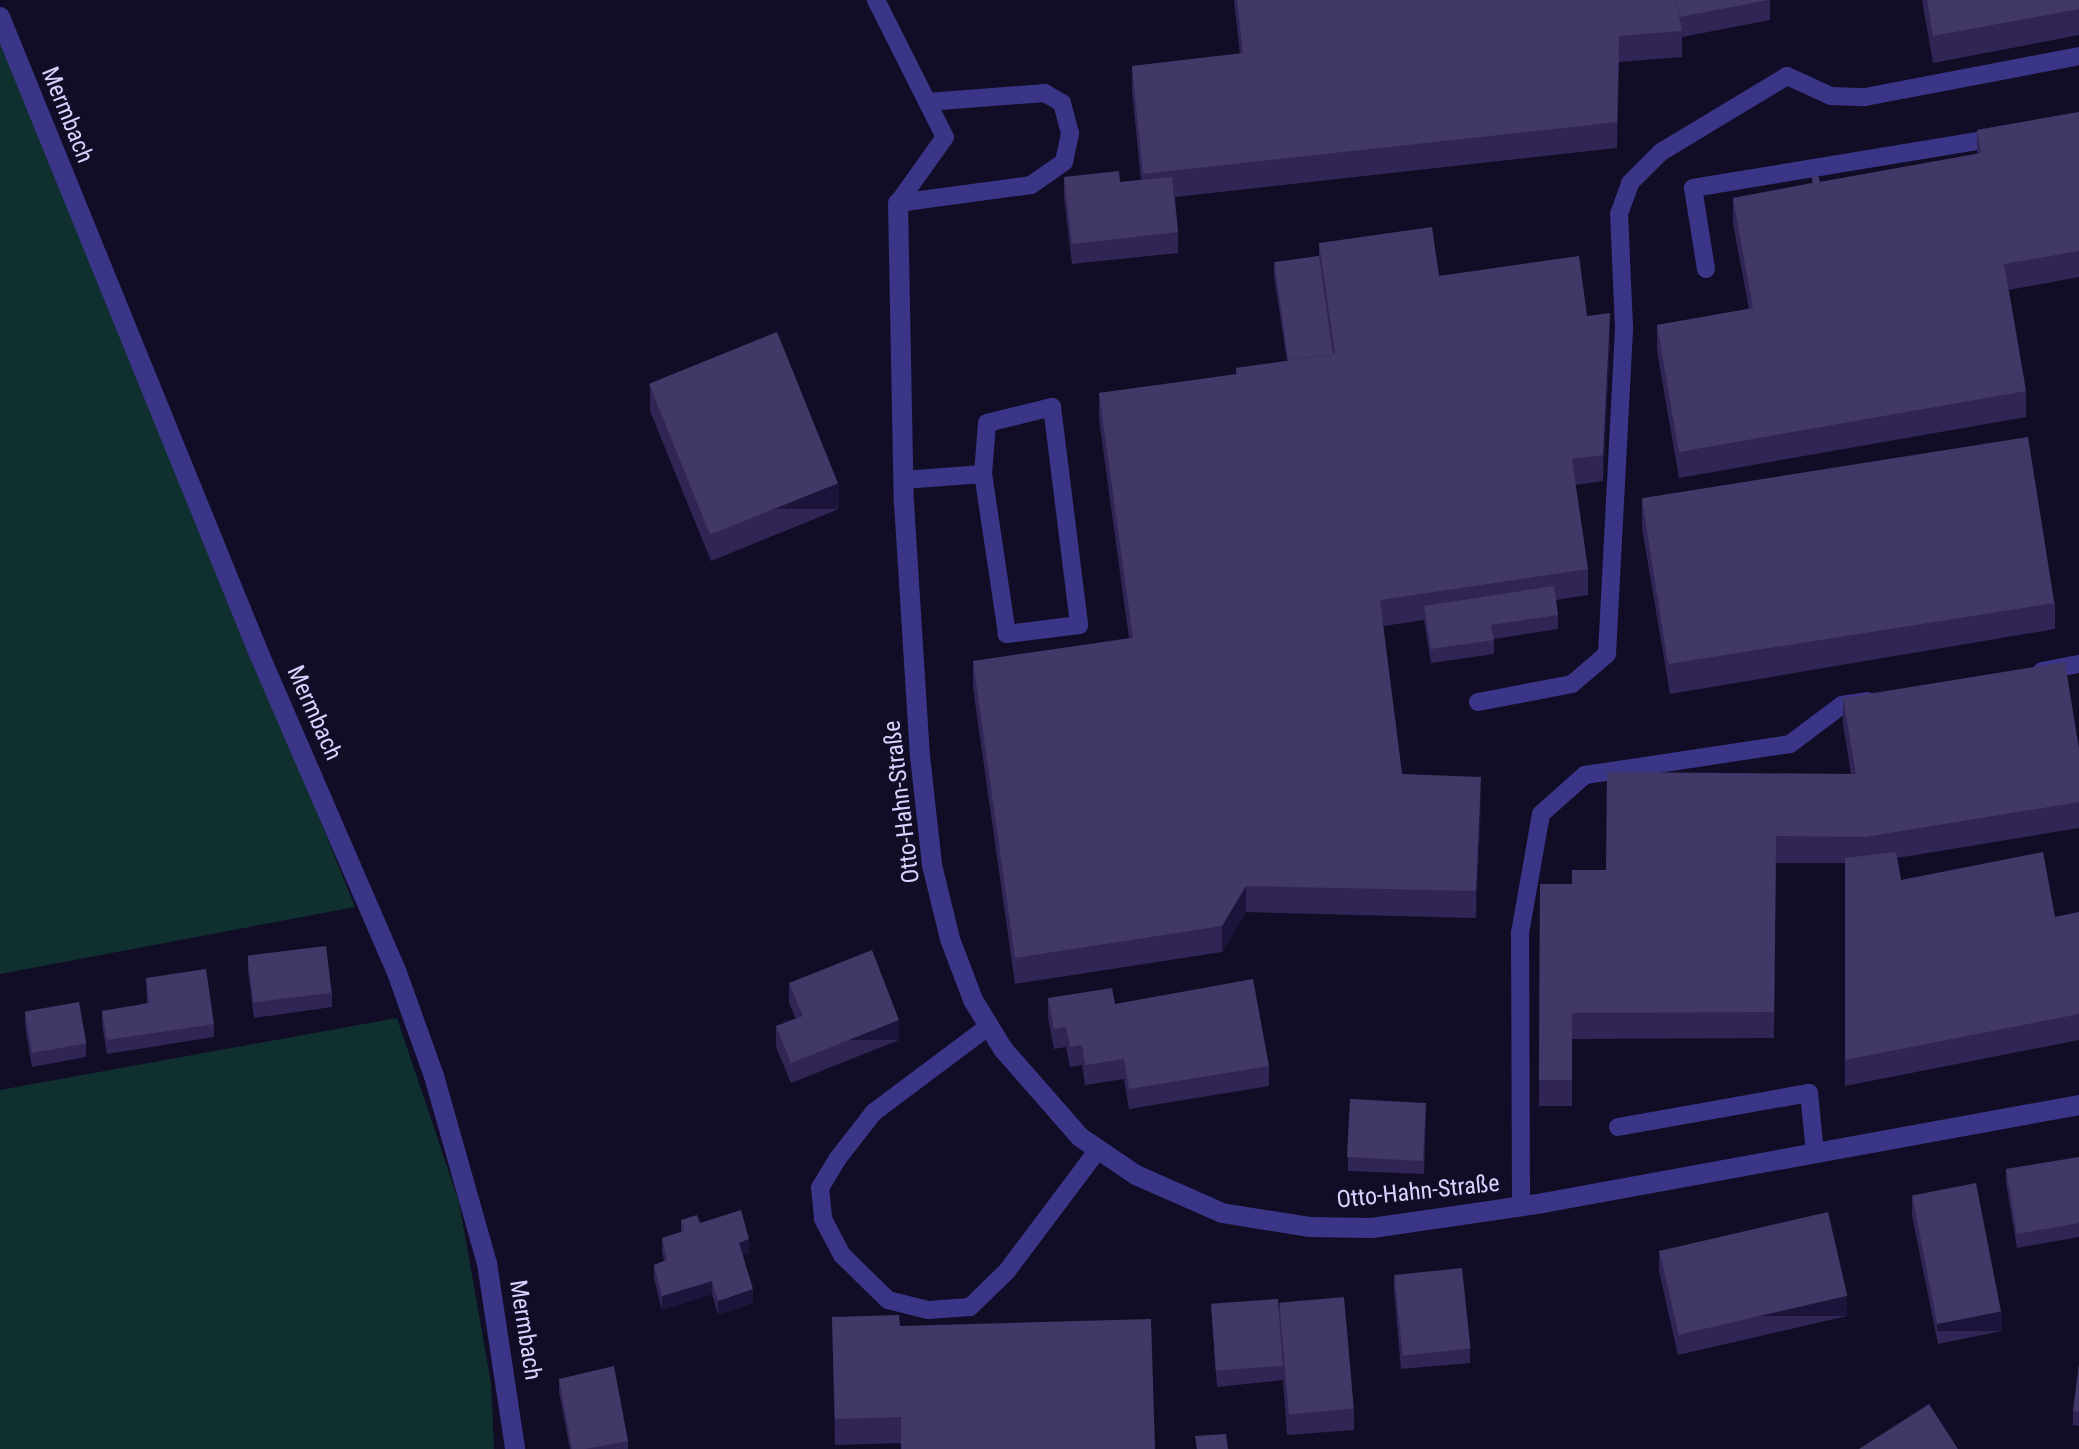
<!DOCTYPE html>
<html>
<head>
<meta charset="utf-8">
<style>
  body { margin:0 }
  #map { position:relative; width:2079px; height:1449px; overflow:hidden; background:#120d26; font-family:"Roboto Condensed",sans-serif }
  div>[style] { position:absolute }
  .green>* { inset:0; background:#103030 }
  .service>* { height:18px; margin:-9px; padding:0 9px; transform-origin:9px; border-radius:9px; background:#3b3588 }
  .minor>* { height:20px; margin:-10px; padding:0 10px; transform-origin:10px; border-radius:10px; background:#3b3588 }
  .wall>* { inset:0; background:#302555 }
  .shaded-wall>* { inset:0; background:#1c143a; transform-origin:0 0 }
  .building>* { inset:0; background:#423867; transform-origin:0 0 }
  span { translate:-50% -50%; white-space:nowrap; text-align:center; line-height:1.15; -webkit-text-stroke:6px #120d26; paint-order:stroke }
  .street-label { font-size:24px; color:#d9d2ff }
</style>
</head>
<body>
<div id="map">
  <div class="green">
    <div style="clip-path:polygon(0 41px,257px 662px,355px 907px,0 974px)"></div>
    <div style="clip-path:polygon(397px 1018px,459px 1202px,491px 1383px,494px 1449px,0 1449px,0 1090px)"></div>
  </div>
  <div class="service">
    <div style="left:876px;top:0;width:153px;rotate:63.3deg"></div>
    <div style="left:945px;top:137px;width:81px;rotate:125.5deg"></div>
    <div style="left:898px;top:203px;width:134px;rotate:-7.7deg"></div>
    <div style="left:1031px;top:185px;width:40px;rotate:-34.9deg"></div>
    <div style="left:1064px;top:162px;width:30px;rotate:-78deg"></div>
    <div style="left:1070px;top:133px;width:31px;rotate:-105deg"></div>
    <div style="left:1062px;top:103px;width:20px;rotate:-150deg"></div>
    <div style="left:1045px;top:93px;width:118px;rotate:175.6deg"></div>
    <div style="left:1706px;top:269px;width:82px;rotate:-99.1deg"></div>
    <div style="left:1693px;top:188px;width:312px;rotate:-9.4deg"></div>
    <div style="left:903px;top:480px;width:80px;rotate:-4.3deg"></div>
    <div style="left:983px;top:474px;width:51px;rotate:-85.5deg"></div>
    <div style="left:987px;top:423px;width:67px;rotate:-13.8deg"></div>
    <div style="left:1052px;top:407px;width:220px;rotate:82.9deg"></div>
    <div style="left:1079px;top:625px;width:73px;rotate:172.9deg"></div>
    <div style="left:1007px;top:634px;width:162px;rotate:-98.5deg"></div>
    <div style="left:2042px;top:671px;width:38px;rotate:-11deg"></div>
    <div style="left:1478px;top:702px;width:96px;rotate:-10.8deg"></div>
    <div style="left:1572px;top:684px;width:46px;rotate:-40.6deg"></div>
    <div style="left:1607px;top:654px;width:327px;rotate:-87deg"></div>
    <div style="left:1624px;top:327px;width:113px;rotate:-92.5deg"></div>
    <div style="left:1619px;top:214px;width:33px;rotate:-70deg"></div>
    <div style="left:1630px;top:183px;width:44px;rotate:-45deg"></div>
    <div style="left:1661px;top:152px;width:147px;rotate:-31.1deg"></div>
    <div style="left:1787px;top:76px;width:48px;rotate:24.4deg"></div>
    <div style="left:1831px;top:96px;width:34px;rotate:2deg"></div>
    <div style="left:1865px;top:97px;width:218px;rotate:-10.8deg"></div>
    <div style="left:989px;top:1026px;width:144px;rotate:143.2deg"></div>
    <div style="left:874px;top:1112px;width:58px;rotate:128deg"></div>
    <div style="left:838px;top:1158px;width:35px;rotate:121deg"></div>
    <div style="left:820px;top:1188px;width:31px;rotate:84deg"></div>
    <div style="left:823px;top:1219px;width:41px;rotate:62.2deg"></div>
    <div style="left:842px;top:1255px;width:64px;rotate:44.4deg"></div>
    <div style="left:888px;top:1300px;width:41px;rotate:14deg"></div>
    <div style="left:928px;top:1310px;width:42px;rotate:-4.1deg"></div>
    <div style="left:970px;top:1307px;width:52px;rotate:-44.2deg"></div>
    <div style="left:1007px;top:1271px;width:151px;rotate:-53.1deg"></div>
    <div style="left:1618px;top:1127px;width:194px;rotate:-10.1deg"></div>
    <div style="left:1809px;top:1093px;width:60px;rotate:84.3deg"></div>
    <div style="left:1521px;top:1207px;width:274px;rotate:-90.2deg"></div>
    <div style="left:1520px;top:933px;width:121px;rotate:-80deg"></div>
    <div style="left:1541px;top:814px;width:59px;rotate:-41.6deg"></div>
    <div style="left:1585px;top:775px;width:207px;rotate:-8.6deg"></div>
    <div style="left:1790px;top:744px;width:65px;rotate:-36.9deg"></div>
    <div style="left:1842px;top:705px;width:25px;rotate:-9deg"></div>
  </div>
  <div class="minor">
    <div style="left:0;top:17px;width:690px;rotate:67.86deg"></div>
    <div style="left:260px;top:656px;width:342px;rotate:66.6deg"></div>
    <div style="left:396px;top:970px;width:113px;rotate:70.3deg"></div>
    <div style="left:434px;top:1076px;width:194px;rotate:74.2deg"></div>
    <div style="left:487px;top:1263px;width:188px;rotate:81.4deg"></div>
    <div style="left:898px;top:203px;width:300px;rotate:88.9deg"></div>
    <div style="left:904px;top:503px;width:254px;rotate:86.4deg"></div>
    <div style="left:920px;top:756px;width:110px;rotate:83.7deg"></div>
    <div style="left:932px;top:865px;width:76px;rotate:76.3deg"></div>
    <div style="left:950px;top:939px;width:65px;rotate:69.3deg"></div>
    <div style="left:973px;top:1000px;width:57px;rotate:58.5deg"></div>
    <div style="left:1003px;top:1049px;width:117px;rotate:48.8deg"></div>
    <div style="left:1080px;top:1137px;width:68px;rotate:34.2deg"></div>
    <div style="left:1136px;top:1175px;width:94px;rotate:23.8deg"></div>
    <div style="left:1222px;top:1213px;width:88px;rotate:9.1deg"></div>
    <div style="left:1309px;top:1227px;width:63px;rotate:0.9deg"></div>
    <div style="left:1372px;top:1228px;width:173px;rotate:-8.3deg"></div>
    <div style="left:1543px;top:1203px;width:545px;rotate:-10.36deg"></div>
  </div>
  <div class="wall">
    <div style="clip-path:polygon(1234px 0,1770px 0,1770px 20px,1682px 37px,1682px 57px,1619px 62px,1617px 148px,1175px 197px,1178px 232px,1178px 253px,1072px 264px,1064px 198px,1064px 177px,1120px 182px,1141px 180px,1132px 92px,1132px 66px,1240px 54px)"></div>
    <div style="clip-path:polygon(1922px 0,2079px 0,2079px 35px,1933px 63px)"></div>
    <div style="clip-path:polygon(2079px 112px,2079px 277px,2009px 290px,2026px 391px,2026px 417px,1679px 478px,1657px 351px,1657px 325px,1749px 309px,1733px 224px,1733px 198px,1812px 183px,1812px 177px,1820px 182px,1977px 154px,1977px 130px)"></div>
    <div style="clip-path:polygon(1319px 243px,1587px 316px,1610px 340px,1603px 481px,1575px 485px,1588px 569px,1588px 595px,1556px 600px,1558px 615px,1558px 629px,1494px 639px,1494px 654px,1431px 663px,1424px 620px,1383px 626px,1402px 774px,1481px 803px,1476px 918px,1246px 912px,1222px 952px,1015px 984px,973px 688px,973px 661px,1129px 638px,1099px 419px,1099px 393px,1236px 375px,1236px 368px,1287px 361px,1274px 276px,1274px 262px,1319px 256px)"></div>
    <div style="clip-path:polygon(650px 385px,839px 509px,711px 561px,650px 411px)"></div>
    <div style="clip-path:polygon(1642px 502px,2055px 603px,2055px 629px,1670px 694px,1642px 528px)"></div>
    <div style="clip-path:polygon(1843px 698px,2079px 749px,2079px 828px,1897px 858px,1901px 880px,2055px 917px,2079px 912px,2079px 1040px,1845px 1086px,1845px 863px,1776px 863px,1774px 1038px,1572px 1039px,1572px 1106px,1539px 1106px,1540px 884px,1572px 884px,1851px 774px,1843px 724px)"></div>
    <div style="clip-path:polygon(248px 957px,332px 993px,332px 1007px,254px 1018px,248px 971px)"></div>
    <div style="clip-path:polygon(146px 978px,214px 1024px,214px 1037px,107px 1054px,102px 1024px,102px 1011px,147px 1004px)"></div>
    <div style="clip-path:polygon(789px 983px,899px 1040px,791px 1083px,776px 1047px,776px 1026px,796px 1019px,789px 1003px)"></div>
    <div style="clip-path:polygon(1048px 998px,1115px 1004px,1269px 1066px,1269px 1086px,1129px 1109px,1124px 1079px,1085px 1085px,1082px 1065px,1070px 1067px,1066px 1047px,1054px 1049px,1048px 1018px)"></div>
    <div style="clip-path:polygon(25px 1012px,86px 1043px,86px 1057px,32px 1067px,25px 1026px)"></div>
    <div style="clip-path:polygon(1426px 1103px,1424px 1174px,1348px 1171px,1348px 1157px)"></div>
    <div style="clip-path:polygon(2079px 1157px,2079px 1237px,2017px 1248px,2006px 1183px,2006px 1169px)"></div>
    <div style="clip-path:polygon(1912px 1196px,2002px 1331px,1938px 1344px,1912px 1216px)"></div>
    <div style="clip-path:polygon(681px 1220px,700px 1223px,749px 1253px,743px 1255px,753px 1303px,718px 1315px,712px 1294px,662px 1310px,654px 1279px,654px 1265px,664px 1261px,662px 1252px,662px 1238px,681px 1232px)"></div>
    <div style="clip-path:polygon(1659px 1250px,1847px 1316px,1678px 1355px,1659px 1271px)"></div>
    <div style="clip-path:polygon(1394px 1275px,1470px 1349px,1470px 1363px,1401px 1369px,1394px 1289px)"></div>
    <div style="clip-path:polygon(1211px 1305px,1279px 1308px,1354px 1409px,1354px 1430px,1287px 1435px,1283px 1380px,1217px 1387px)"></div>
    <div style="clip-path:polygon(832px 1317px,900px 1326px,1155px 1449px,901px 1449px,901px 1443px,835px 1445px)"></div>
    <div style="clip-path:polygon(2079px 1364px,2079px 1426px,2073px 1425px,2073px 1411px)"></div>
    <div style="clip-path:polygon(559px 1379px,628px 1441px,628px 1449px,570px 1449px,559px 1392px)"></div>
  </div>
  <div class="shaded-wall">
    <div style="clip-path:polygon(1610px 313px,1610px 340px,1603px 481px,1603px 455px)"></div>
    <div style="left:839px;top:483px;width:26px;height:138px;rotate:90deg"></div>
    <div style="clip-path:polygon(1481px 777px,1481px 803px,1476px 918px,1476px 891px)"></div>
    <div style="clip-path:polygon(1246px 886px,1246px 912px,1222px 952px,1222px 926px)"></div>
    <div style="left:899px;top:1020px;width:20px;height:116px;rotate:90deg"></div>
    <div style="clip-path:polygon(749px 1239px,749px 1253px,739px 1257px,739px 1243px)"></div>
    <div style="clip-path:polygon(712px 1281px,712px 1294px,662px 1310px,662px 1296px)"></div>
    <div style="clip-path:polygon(753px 1289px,753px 1303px,718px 1315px,718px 1301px)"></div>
    <div style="left:1847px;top:1296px;width:20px;height:173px;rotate:90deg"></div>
    <div style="left:2002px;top:1311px;width:20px;height:65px;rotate:90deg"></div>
  </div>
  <div class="building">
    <div style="clip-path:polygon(1237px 0,1676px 0,1682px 31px,1619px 36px,1617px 122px,1143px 174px,1132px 66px,1243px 53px)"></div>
    <div style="clip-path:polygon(1676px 0,1768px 0,1680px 17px)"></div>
    <div style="clip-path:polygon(1927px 0,2079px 0,2079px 9px,1933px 36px)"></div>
    <div style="clip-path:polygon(2079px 112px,2079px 251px,2004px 264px,2026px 391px,1679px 452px,1657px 325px,1753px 308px,1733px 198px,1813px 183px,1812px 177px,1818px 175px,1820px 182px,1981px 153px,1977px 130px)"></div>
    <div style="clip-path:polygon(1119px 171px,1120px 182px,1172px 177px,1178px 232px,1072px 244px,1064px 177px)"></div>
    <div style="clip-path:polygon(1432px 227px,1439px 276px,1579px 256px,1587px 316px,1610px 313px,1603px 455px,1572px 459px,1588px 569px,1380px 600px,1402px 774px,1481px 777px,1476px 891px,1246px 886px,1222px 926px,1015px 958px,973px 661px,1133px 638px,1099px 393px,1237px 374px,1236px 368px,1335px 354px,1319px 243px)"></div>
    <div style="left:1319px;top:256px;width:99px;height:45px;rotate:82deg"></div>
    <div style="left:777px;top:332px;width:163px;height:138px;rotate:68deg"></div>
    <div style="left:2028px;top:437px;width:168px;height:391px;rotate:81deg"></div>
    <div style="clip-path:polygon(1554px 586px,1558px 615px,1491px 625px,1494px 640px,1431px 649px,1424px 606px)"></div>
    <div style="clip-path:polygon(2065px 662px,2079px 749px,2079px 802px,1865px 837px,1776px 836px,1774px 1012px,1572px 1013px,1572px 1080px,1539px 1080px,1540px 884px,1572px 884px,1572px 870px,1606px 870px,1607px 772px,1856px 774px,1843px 698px)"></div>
    <div style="clip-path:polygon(1896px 852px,1901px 880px,2043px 852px,2055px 917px,2079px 912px,2079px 1014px,1845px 1060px,1845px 858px)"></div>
    <div style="left:326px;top:946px;width:47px;height:79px;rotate:83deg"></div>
    <div style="clip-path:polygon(872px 950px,899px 1020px,791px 1063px,776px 1026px,803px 1016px,789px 983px)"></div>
    <div style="clip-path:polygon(206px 969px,214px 1024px,107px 1040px,102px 1011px,149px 1003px,146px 978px)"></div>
    <div style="clip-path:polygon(1253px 979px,1269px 1066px,1129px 1089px,1124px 1059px,1085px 1065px,1082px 1045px,1070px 1047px,1066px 1027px,1054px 1029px,1048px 998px,1112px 988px,1115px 1004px)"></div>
    <div style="left:79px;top:1002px;width:42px;height:55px;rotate:80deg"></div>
    <div style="left:1350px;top:1099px;width:76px;height:58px;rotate:3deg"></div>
    <div style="clip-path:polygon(2079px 1157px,2079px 1223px,2017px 1234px,2006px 1169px)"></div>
    <div style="left:1976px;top:1183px;width:131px;height:65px;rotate:79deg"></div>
    <div style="clip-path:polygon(741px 1210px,749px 1239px,739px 1243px,753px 1289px,718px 1301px,712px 1281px,662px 1296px,654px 1265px,667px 1260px,662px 1238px,684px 1231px,681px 1220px,697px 1215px,700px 1223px)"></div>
    <div style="left:1828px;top:1212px;width:86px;height:173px;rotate:77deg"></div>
    <div style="left:1462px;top:1268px;width:81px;height:68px;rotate:84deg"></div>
    <div style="left:1344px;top:1297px;width:112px;height:65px;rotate:85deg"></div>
    <div style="left:1278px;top:1299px;width:67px;height:67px;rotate:86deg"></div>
    <div style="clip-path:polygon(899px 1315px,900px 1326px,1151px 1319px,1155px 1449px,901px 1449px,901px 1417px,835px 1419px,832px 1317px)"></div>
    <div style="clip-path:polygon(2079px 1364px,2079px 1412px,2073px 1411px)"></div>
    <div style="clip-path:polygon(614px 1366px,628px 1441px,585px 1449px,572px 1449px,559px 1379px)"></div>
    <div style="clip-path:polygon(1929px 1404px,1958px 1449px,1859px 1449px)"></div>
    <div style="clip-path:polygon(1226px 1434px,1228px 1449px,1197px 1449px,1195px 1436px)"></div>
  </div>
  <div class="street-label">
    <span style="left:67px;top:115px;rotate:68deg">Mermbach</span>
    <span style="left:314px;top:713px;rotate:66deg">Mermbach</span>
    <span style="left:902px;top:802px;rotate:-97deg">Otto-Hahn-Straße</span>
    <span style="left:1418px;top:1192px;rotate:-6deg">Otto-Hahn-Straße</span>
    <span style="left:525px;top:1330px;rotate:81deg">Mermbach</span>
  </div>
</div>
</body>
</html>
